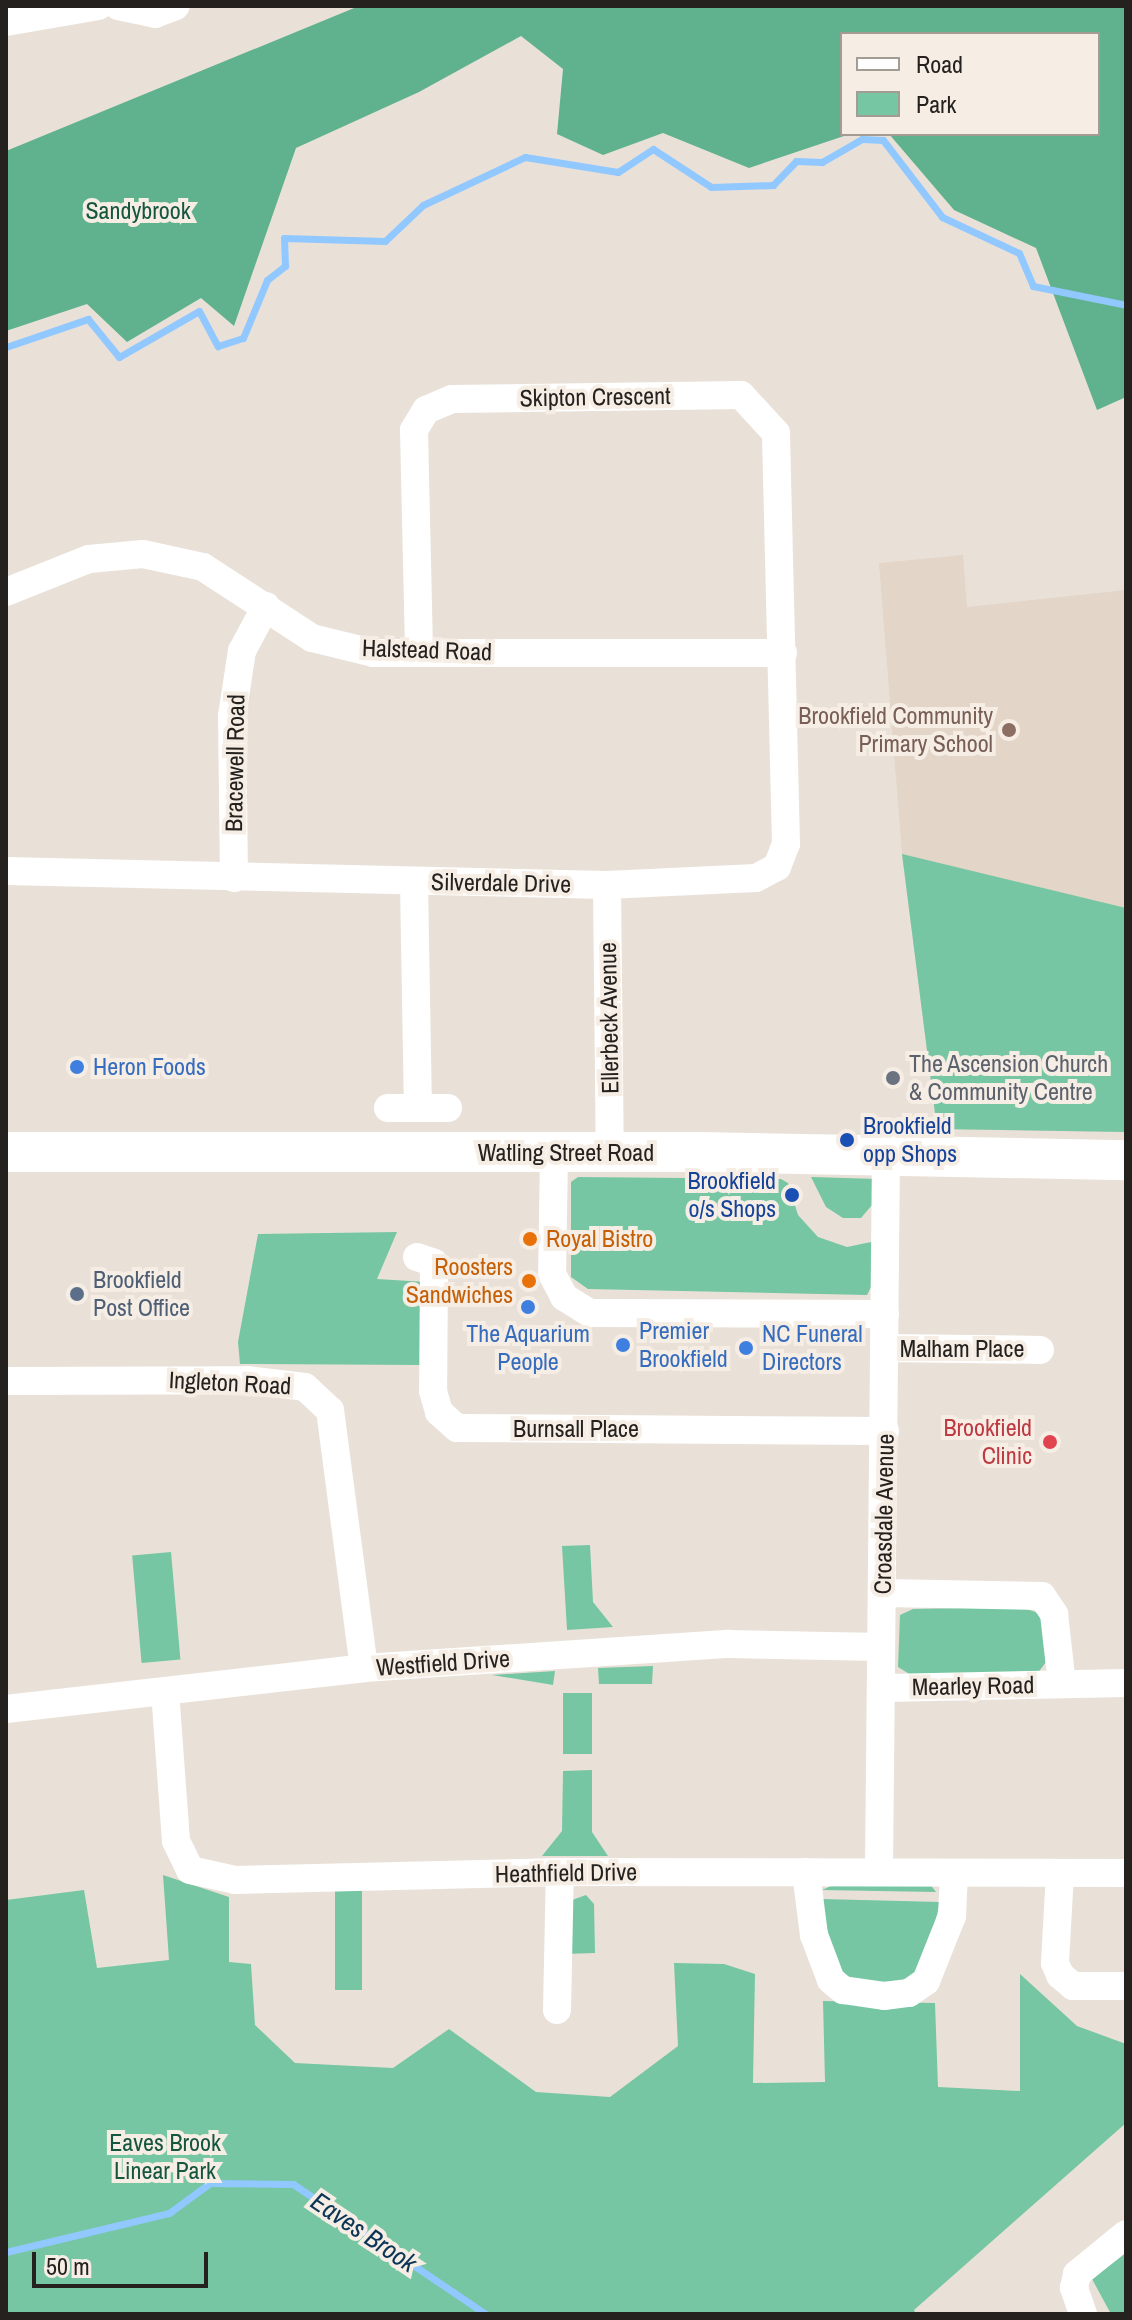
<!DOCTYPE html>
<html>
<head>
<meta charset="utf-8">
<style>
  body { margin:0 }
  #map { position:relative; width:1132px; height:2320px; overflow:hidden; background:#e9e1d8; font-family:"Archivo Narrow",sans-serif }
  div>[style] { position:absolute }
  .built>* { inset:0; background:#e3d5c7 }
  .green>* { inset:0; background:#76c6a3; transform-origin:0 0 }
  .forest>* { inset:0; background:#60b28f }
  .stream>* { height:7px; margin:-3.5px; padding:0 3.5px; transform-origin:3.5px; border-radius:3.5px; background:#91c8ff }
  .street>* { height:28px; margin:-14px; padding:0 14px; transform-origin:14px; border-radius:14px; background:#fff }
  .secondary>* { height:40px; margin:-20px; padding:0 20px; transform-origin:20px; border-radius:20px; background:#fff }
  .dots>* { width:22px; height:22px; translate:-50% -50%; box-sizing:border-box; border:4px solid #f6eee5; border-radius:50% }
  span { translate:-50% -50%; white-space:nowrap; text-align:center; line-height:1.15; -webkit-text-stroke:8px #f6eee5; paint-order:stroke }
  .park-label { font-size:24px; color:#15563f }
  .street-label { font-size:24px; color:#24211e }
  .education-label { font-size:24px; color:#785e54 }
  .right { translate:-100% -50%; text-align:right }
  .worship-label { font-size:24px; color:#5b616d }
  .left { translate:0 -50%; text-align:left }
  .shop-label { font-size:24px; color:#366cbe }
  .transit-label { font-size:24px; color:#164399 }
  .food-label { font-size:24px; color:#c56008 }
  .service-label { font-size:24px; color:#4e5e75 }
  .health-label { font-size:24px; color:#be3a42 }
  .water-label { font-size:26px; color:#0b3456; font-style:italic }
  .frame { position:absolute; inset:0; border:8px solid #24211e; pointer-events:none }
  .legend { position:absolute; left:840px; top:32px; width:260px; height:104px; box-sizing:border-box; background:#f6eee5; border:2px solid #a29c95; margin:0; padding:10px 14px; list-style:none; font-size:24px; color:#24211e }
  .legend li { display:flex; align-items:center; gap:16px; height:40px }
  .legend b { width:40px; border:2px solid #a29c95 }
  .scale { position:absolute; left:32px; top:2252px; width:176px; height:36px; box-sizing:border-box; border:4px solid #24211e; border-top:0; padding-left:10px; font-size:24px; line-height:28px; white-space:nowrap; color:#24211e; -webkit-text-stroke:6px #f6eee5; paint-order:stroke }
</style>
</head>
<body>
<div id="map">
  <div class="built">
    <div style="clip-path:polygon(963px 555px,967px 607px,1126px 590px,1126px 1132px,937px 1129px,902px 854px,879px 563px)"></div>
  </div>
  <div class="green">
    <div style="clip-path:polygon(902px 854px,1126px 908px,1126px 1132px,937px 1129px)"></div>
    <div style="clip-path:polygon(578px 1177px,781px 1179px,788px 1183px,798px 1215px,818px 1237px,847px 1247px,876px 1241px,875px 1279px,867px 1295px,588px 1289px,571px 1277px,571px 1182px)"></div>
    <div style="clip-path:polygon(811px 1177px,878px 1179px,877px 1199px,861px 1218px,843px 1218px,826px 1207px)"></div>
    <div style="clip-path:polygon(397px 1232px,377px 1279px,426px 1282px,423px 1365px,240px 1364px,238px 1342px,258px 1234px)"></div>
    <div style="clip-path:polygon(590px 1545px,593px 1602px,613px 1627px,567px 1630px,562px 1546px)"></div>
    <div style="left:171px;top:1552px;width:108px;height:39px;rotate:85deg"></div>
    <div style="clip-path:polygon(1021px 1607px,1041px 1614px,1046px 1662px,1037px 1674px,911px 1675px,898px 1667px,900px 1615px,913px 1609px)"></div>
    <div style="clip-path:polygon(653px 1666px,652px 1684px,599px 1684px,598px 1668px)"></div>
    <div style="clip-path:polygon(555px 1671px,553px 1685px,492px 1675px)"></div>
    <div style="left:592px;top:1693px;width:61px;height:29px;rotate:90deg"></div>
    <div style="clip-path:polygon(592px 1770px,592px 1832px,608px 1856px,542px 1856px,562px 1831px,563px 1771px)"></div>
    <div style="clip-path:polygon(163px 1875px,229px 1897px,229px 1962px,251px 1964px,255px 2025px,295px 2063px,393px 2068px,449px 2029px,536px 2092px,610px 2097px,678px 2046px,674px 1963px,724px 1964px,755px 1974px,753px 2083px,825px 2082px,823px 2001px,935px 2003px,938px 2087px,1020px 2091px,1020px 1974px,1077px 2026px,1126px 2044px,1126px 2123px,914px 2310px,916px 2314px,6px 2314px,6px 1900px,84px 1890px,97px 1968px,169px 1960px)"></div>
    <div style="clip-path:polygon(930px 1884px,936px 1892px,822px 1890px,833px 1885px)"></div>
    <div style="left:335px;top:1890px;width:27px;height:100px"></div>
    <div style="clip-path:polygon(586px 1895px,594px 1904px,595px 1953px,565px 1954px,572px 1900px)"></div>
    <div style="clip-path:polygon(822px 1899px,940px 1902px,924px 1968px,893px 1988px,842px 1978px,831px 1951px)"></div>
    <div style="clip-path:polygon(1126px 2253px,1126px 2314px,1111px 2314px,1092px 2279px)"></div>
  </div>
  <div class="forest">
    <div style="clip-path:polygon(359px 6px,1126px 6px,1126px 397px,1097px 410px,1036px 248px,954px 210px,889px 134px,1098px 134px,1098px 34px,842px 34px,842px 134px,850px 134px,749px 168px,663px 133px,603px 155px,557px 134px,563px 69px,521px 36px,419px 92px,296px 148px,234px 326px,201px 298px,127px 342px,87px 304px,6px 331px,6px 151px)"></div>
  </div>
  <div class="stream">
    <div style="left:6px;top:347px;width:87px;rotate:-18.9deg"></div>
    <div style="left:88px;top:319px;width:49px;rotate:50.8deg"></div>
    <div style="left:119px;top:357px;width:92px;rotate:-29.9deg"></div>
    <div style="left:199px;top:311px;width:40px;rotate:62deg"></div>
    <div style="left:218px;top:346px;width:26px;rotate:-18deg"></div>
    <div style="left:243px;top:338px;width:63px;rotate:-67.5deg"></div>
    <div style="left:267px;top:280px;width:23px;rotate:-38deg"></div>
    <div style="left:285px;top:266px;width:28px;rotate:-92deg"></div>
    <div style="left:284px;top:238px;width:101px;rotate:1.7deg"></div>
    <div style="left:385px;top:241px;width:52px;rotate:-43.5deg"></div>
    <div style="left:423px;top:205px;width:113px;rotate:-25.2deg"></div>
    <div style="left:525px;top:157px;width:94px;rotate:9.2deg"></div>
    <div style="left:618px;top:172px;width:42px;rotate:-33.3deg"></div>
    <div style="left:653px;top:149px;width:69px;rotate:33.2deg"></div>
    <div style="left:711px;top:187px;width:62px;rotate:-1.8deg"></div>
    <div style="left:773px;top:185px;width:33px;rotate:-46deg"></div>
    <div style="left:796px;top:161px;width:26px;rotate:2deg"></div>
    <div style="left:822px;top:162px;width:46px;rotate:-29.9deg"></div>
    <div style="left:862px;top:139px;width:21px;rotate:3deg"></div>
    <div style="left:883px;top:140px;width:97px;rotate:52.5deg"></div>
    <div style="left:942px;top:217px;width:85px;rotate:25.1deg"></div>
    <div style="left:1019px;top:253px;width:36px;rotate:67deg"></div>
    <div style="left:1033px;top:286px;width:95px;rotate:11.5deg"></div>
    <div style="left:6px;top:2252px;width:168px;rotate:-13.5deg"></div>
    <div style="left:169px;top:2213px;width:51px;rotate:-36.2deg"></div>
    <div style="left:210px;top:2183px;width:83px;rotate:0.7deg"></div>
    <div style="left:293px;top:2184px;width:233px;rotate:34deg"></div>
  </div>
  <div class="street">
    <div style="left:118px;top:6px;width:38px;rotate:12deg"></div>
    <div style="left:155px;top:14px;width:22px;rotate:-21deg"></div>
    <div style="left:6px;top:22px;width:94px;rotate:-9.8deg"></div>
    <div style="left:6px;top:592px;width:89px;rotate:-21.7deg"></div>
    <div style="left:89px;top:559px;width:54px;rotate:-5.3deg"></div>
    <div style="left:143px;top:554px;width:61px;rotate:12.2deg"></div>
    <div style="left:203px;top:567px;width:130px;rotate:33.1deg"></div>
    <div style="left:312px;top:638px;width:63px;rotate:13.8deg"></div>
    <div style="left:373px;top:653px;width:410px"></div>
    <div style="left:6px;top:871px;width:601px;rotate:1.33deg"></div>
    <div style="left:607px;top:885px;width:149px;rotate:-2.7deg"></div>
    <div style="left:756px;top:878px;width:24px;rotate:-28deg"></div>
    <div style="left:777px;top:867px;width:25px;rotate:-69deg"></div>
    <div style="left:786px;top:844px;width:411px;rotate:-91.4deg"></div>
    <div style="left:776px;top:433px;width:52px;rotate:-132.6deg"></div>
    <div style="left:741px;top:395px;width:289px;rotate:179.2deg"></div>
    <div style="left:452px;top:399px;width:28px;rotate:157deg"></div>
    <div style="left:426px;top:410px;width:23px;rotate:121deg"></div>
    <div style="left:414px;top:430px;width:223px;rotate:88.7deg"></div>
    <div style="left:234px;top:878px;width:162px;rotate:-90.7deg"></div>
    <div style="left:232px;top:716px;width:66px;rotate:-81.3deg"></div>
    <div style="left:242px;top:651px;width:51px;rotate:-61.9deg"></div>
    <div style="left:414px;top:882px;width:226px;rotate:89deg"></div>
    <div style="left:607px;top:885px;width:267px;rotate:89.4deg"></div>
    <div style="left:388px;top:1108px;width:60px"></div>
    <div style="left:554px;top:1153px;width:121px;rotate:90.9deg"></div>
    <div style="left:552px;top:1274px;width:26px;rotate:62deg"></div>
    <div style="left:564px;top:1297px;width:31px;rotate:32deg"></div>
    <div style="left:590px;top:1313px;width:295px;rotate:0.2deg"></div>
    <div style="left:417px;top:1257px;width:18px;rotate:19deg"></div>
    <div style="left:434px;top:1263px;width:128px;rotate:90.4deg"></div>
    <div style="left:433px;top:1391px;width:22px;rotate:74deg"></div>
    <div style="left:439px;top:1412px;width:24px;rotate:42deg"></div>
    <div style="left:457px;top:1428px;width:428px;rotate:0.4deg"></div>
    <div style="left:885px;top:1348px;width:155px;rotate:0.7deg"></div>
    <div style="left:6px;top:1381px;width:241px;rotate:-0.2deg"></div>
    <div style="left:247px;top:1380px;width:58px;rotate:6.9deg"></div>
    <div style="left:305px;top:1387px;width:34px;rotate:43deg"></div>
    <div style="left:330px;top:1410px;width:260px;rotate:82.5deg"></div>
    <div style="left:884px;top:1593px;width:158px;rotate:1.1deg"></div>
    <div style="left:1042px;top:1596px;width:22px;rotate:56deg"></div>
    <div style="left:1054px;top:1614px;width:70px;rotate:83.5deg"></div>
    <div style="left:885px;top:1688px;width:241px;rotate:-1.2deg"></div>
    <div style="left:165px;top:1691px;width:150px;rotate:85.8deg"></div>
    <div style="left:176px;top:1841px;width:32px;rotate:64deg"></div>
    <div style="left:190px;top:1870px;width:46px;rotate:12.5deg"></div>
    <div style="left:235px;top:1880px;width:325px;rotate:-1.4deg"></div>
    <div style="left:560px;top:1872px;width:566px;rotate:0.1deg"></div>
    <div style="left:6px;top:1709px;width:360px;rotate:-6.5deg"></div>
    <div style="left:364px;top:1668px;width:366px;rotate:-3.8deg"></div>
    <div style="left:729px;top:1644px;width:152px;rotate:1.1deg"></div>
    <div style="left:879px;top:1870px;width:712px;rotate:-89.44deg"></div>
    <div style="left:806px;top:1872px;width:64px;rotate:82.8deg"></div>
    <div style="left:814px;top:1935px;width:48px;rotate:69.3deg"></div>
    <div style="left:831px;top:1980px;width:16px;rotate:40deg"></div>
    <div style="left:843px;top:1990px;width:41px;rotate:8.3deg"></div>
    <div style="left:884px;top:1996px;width:25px;rotate:-7deg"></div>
    <div style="left:909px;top:1993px;width:21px;rotate:-35deg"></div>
    <div style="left:926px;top:1981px;width:70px;rotate:-68.2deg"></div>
    <div style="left:952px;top:1916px;width:43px;rotate:-87.3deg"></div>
    <div style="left:1060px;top:1873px;width:90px;rotate:93.2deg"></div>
    <div style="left:1055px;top:1963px;width:13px;rotate:67deg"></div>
    <div style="left:1060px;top:1975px;width:17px;rotate:40deg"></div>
    <div style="left:1073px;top:1986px;width:53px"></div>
    <div style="left:557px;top:2010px;width:138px;rotate:-88.8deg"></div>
    <div style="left:1083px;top:2314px;width:28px;rotate:-109deg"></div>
    <div style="left:1074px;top:2288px;width:14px;rotate:-78deg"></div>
    <div style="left:1077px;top:2274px;width:63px;rotate:-39.2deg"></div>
  </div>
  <div class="secondary">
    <div style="left:6px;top:1152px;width:693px"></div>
    <div style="left:699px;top:1152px;width:427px;rotate:1.1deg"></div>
  </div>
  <div class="dots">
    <div style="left:1009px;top:730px;background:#8d6e63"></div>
    <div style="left:77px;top:1067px;background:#3f7fe0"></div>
    <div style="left:893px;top:1078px;background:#6b7280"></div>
    <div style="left:847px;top:1140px;background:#1a4fb4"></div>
    <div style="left:792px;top:1195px;background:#1a4fb4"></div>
    <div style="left:530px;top:1239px;background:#e8710a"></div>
    <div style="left:529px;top:1281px;background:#e8710a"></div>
    <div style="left:77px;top:1294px;background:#5c6f8a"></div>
    <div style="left:528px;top:1307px;background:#3f7fe0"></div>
    <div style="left:623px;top:1345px;background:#3f7fe0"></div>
    <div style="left:746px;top:1348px;background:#3f7fe0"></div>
    <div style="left:1050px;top:1442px;background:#e0444e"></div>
  </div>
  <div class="park-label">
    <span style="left:138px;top:211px">Sandybrook</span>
    <span style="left:165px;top:2157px">Eaves Brook<br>Linear Park</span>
  </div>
  <div class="street-label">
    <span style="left:595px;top:397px;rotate:-1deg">Skipton Crescent</span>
    <span style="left:427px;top:650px;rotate:2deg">Halstead Road</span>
    <span style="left:235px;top:763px;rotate:-89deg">Bracewell Road</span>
    <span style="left:501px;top:883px;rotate:1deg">Silverdale Drive</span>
    <span style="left:609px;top:1018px;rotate:-91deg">Ellerbeck Avenue</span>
    <span style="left:566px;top:1153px">Watling Street Road</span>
    <span style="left:962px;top:1349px">Malham Place</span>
    <span style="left:230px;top:1383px;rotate:3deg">Ingleton Road</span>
    <span style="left:576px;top:1429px">Burnsall Place</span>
    <span style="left:884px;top:1514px;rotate:-89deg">Croasdale Avenue</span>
    <span style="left:443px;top:1663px;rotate:-4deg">Westfield Drive</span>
    <span style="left:973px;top:1686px;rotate:-1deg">Mearley Road</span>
    <span style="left:566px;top:1873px;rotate:-1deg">Heathfield Drive</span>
  </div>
  <div class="education-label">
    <span class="right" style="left:993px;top:730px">Brookfield Community<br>Primary School</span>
  </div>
  <div class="worship-label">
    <span class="left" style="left:909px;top:1078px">The Ascension Church<br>&amp; Community Centre</span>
  </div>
  <div class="shop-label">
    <span class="left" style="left:93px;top:1067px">Heron Foods</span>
    <span class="left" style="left:639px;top:1345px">Premier<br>Brookfield</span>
    <span style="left:528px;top:1348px">The Aquarium<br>People</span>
    <span class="left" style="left:762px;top:1348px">NC Funeral<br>Directors</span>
  </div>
  <div class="transit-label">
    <span class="left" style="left:863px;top:1140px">Brookfield<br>opp Shops</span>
    <span class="right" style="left:776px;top:1195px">Brookfield<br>o/s Shops</span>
  </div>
  <div class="food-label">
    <span class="left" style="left:546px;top:1239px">Royal Bistro</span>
    <span class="right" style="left:513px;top:1281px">Roosters<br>Sandwiches</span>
  </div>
  <div class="service-label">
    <span class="left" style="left:93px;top:1294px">Brookfield<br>Post Office</span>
  </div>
  <div class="health-label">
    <span class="right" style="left:1032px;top:1442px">Brookfield<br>Clinic</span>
  </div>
  <div class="water-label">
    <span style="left:364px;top:2232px;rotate:34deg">Eaves Brook</span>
  </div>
  <div class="frame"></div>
  <ul class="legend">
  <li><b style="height:10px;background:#fff"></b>Road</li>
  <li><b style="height:22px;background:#76c6a3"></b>Park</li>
  </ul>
  <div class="scale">50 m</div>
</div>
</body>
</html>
